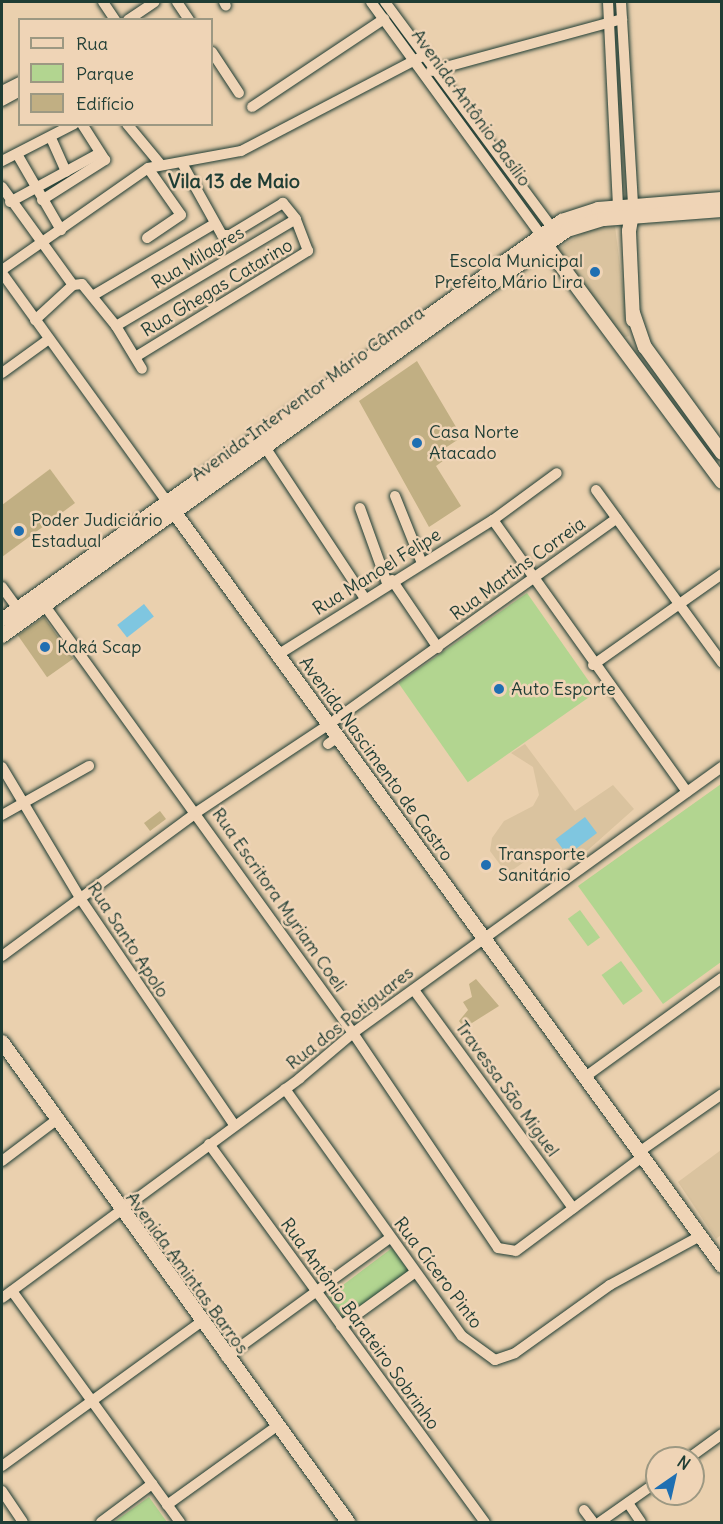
<!DOCTYPE html>
<html>
<head>
<meta charset="utf-8">
<style>
  body { margin:0 }
  #map { position:relative; width:723px; height:1524px; overflow:hidden; background:#ead0ae; font-family:Delius,sans-serif }
  div>[style] { position:absolute }
  .built>* { inset:0; background:#dac39f }
  .green>* { inset:0; background:#b2d590; transform-origin:0 0 }
  .water>* { inset:0; background:#7fc6e0; transform-origin:0 0 }
  .building>* { inset:0; background:#c1af83; transform-origin:0 0 }
  .roads { filter:drop-shadow(0 0 2px #1f3d34) drop-shadow(0 0 2px #1f3d34) }
  .minor>* { height:10px; margin:-5px; padding:0 5px; transform-origin:5px; border-radius:5px; background:#efd4b6 }
  .major>* { height:14px; margin:-7px; padding:0 7px; transform-origin:7px; border-radius:7px; background:#efd4b6 }
  .dots>* { width:16px; height:16px; translate:-50% -50%; box-sizing:border-box; border:3px solid #efd4b6; border-radius:50% }
  span { translate:-50% -50%; white-space:nowrap; text-align:center; line-height:1.15; -webkit-text-stroke:5px #efd4b6; paint-order:stroke }
  .street-label { font-size:18px; color:#1f3d34 }
  .poi-label { font-size:18px; color:#1f3d34 }
  .right { translate:-100% -50%; text-align:right }
  .left { translate:0 -50%; text-align:left }
  .neighbourhood-label { font-size:20px; color:#1f3d34; font-weight:700 }
  .frame { position:absolute; inset:0; border:3px solid #1f3d34; pointer-events:none }
  .legend { position:absolute; left:18px; top:18px; width:195px; height:108px; box-sizing:border-box; background:#efd4b6; border:2px solid #9c9882; margin:0; padding:8px 10px; list-style:none; font-size:18px; color:#1f3d34 }
  .legend li { display:flex; align-items:center; gap:12px; height:30px }
  .legend b { width:30px; border:2px solid #9c9882 }
  .north { position:absolute; left:645px; top:1446px; width:60px; height:60px; box-sizing:border-box; background:#efd4b6; border:2px solid #9c9882; border-radius:50%; rotate:34deg; font-size:16px; font-weight:700; line-height:24px; text-align:center; color:#1f3d34 }
  .north::after { content:''; display:block; margin:auto; width:21px; height:27px; background:#1f6fb2; clip-path:polygon(50% 0,100% 100%,50% 72%,0 100%) }
</style>
</head>
<body>
<div id="map">
  <div class="built">
    <div style="clip-path:polygon(615px 226px,629px 336px,618px 339px,556px 250px,590px 228px)"></div>
    <div style="clip-path:polygon(525px 744px,575px 811px,613px 785px,634px 809px,588px 850px,556px 862px,544px 848px,507px 874px,490px 851px,492px 838px,504px 821px,533px 806px,539px 795px,533px 767px,511px 753px)"></div>
    <div style="clip-path:polygon(721px 1150px,721px 1235px,716px 1239px,678px 1182px)"></div>
  </div>
  <div class="green">
    <div style="left:527px;top:593px;width:121px;height:157px;rotate:55deg"></div>
    <div style="clip-path:polygon(721px 784px,721px 962px,663px 1004px,578px 886px)"></div>
    <div style="left:580px;top:910px;width:34px;height:15px;rotate:54deg"></div>
    <div style="left:621px;top:961px;width:37px;height:24px;rotate:54deg"></div>
    <div style="left:392px;top:1248px;width:31px;height:80px;rotate:53deg"></div>
    <div style="clip-path:polygon(149px 1497px,167px 1522px,114px 1522px)"></div>
  </div>
  <div class="water">
    <div style="left:144px;top:604px;width:16px;height:34px;rotate:52deg"></div>
    <div style="left:585px;top:817px;width:20px;height:37px;rotate:53deg"></div>
  </div>
  <div class="building">
    <div style="clip-path:polygon(417px 361px,462px 437px,442px 450px,447px 458px,436px 466px,461px 506px,429px 527px,359px 401px)"></div>
    <div style="clip-path:polygon(50px 469px,75px 503px,2px 557px,2px 505px)"></div>
    <div style="left:44px;top:617px;width:51px;height:32px;rotate:55deg"></div>
    <div style="left:160px;top:811px;width:10px;height:20px;rotate:53deg"></div>
    <div style="clip-path:polygon(476px 979px,499px 1006px,464px 1028px,459px 1021px,468px 1010px,463px 1002px,472px 997px,469px 984px)"></div>
  </div>
  <div class="roads">
    <div class="minor">
      <div style="left:103px;top:2px;width:22px;rotate:56deg"></div>
      <div style="left:177px;top:2px;width:22px;rotate:56deg"></div>
      <div style="left:224px;top:2px;width:4px;rotate:63deg"></div>
      <div style="left:371px;top:2px;width:288px;rotate:53.9deg"></div>
      <div style="left:385px;top:2px;width:281px;rotate:53.5deg"></div>
      <div style="left:608px;top:2px;width:205px;rotate:87.2deg"></div>
      <div style="left:621px;top:2px;width:204px;rotate:86.6deg"></div>
      <div style="left:128px;top:20px;width:32px;rotate:-34deg"></div>
      <div style="left:212px;top:52px;width:49px;rotate:56.6deg"></div>
      <div style="left:431px;top:71px;width:198px;rotate:-15.2deg"></div>
      <div style="left:2px;top:91px;width:20px;rotate:-27deg"></div>
      <div style="left:2px;top:101px;width:21px;rotate:-29deg"></div>
      <div style="left:252px;top:107px;width:159px;rotate:-33.7deg"></div>
      <div style="left:127px;top:124px;width:53px;rotate:50.3deg"></div>
      <div style="left:51px;top:138px;width:37px;rotate:66deg"></div>
      <div style="left:17px;top:154px;width:88px;rotate:59.9deg"></div>
      <div style="left:2px;top:161px;width:81px;rotate:-27.2deg"></div>
      <div style="left:2px;top:187px;width:121px;rotate:54.1deg"></div>
      <div style="left:42px;top:200px;width:75px;rotate:-32.4deg"></div>
      <div style="left:105px;top:160px;width:43px;rotate:-122.6deg"></div>
      <div style="left:10px;top:202px;width:102px;rotate:-28.6deg"></div>
      <div style="left:147px;top:238px;width:41px;rotate:-34.1deg"></div>
      <div style="left:181px;top:215px;width:57px;rotate:-125.1deg"></div>
      <div style="left:2px;top:270px;width:178px;rotate:-34.9deg"></div>
      <div style="left:148px;top:168px;width:95px;rotate:-10.4deg"></div>
      <div style="left:241px;top:151px;width:208px;rotate:-27.6deg"></div>
      <div style="left:2px;top:273px;width:282px;rotate:54.2deg"></div>
      <div style="left:94px;top:295px;width:139px;rotate:-30.6deg"></div>
      <div style="left:35px;top:320px;width:52px;rotate:-42.6deg"></div>
      <div style="left:73px;top:285px;width:9px;rotate:-6deg"></div>
      <div style="left:82px;top:284px;width:54px;rotate:51deg"></div>
      <div style="left:116px;top:326px;width:50px;rotate:58.8deg"></div>
      <div style="left:116px;top:326px;width:209px;rotate:-30.7deg"></div>
      <div style="left:137px;top:356px;width:201px;rotate:-31.6deg"></div>
      <div style="left:308px;top:251px;width:34px;rotate:-111deg"></div>
      <div style="left:296px;top:219px;width:21px;rotate:-129deg"></div>
      <div style="left:283px;top:203px;width:62px;rotate:148.9deg"></div>
      <div style="left:230px;top:235px;width:8px;rotate:180deg"></div>
      <div style="left:222px;top:235px;width:82px;rotate:-119.1deg"></div>
      <div style="left:2px;top:373px;width:58px;rotate:-35.9deg"></div>
      <div style="left:265px;top:447px;width:180px;rotate:56.6deg"></div>
      <div style="left:596px;top:490px;width:214px;rotate:53.9deg"></div>
      <div style="left:395px;top:496px;width:72px;rotate:68.1deg"></div>
      <div style="left:360px;top:508px;width:80px;rotate:70.2deg"></div>
      <div style="left:493px;top:520px;width:334px;rotate:54.5deg"></div>
      <div style="left:392px;top:580px;width:82px;rotate:55.9deg"></div>
      <div style="left:2px;top:587px;width:26px;rotate:54deg"></div>
      <div style="left:45px;top:606px;width:526px;rotate:54.2deg"></div>
      <div style="left:353px;top:1033px;width:259px;rotate:56deg"></div>
      <div style="left:498px;top:1248px;width:18px;rotate:9deg"></div>
      <div style="left:516px;top:1251px;width:157px;rotate:-36.7deg"></div>
      <div style="left:279px;top:654px;width:252px;rotate:-32.1deg"></div>
      <div style="left:493px;top:520px;width:79px;rotate:-36.3deg"></div>
      <div style="left:593px;top:665px;width:158px;rotate:-35.2deg"></div>
      <div style="left:328px;top:744px;width:12px;rotate:-35deg"></div>
      <div style="left:2px;top:767px;width:152px;rotate:59.2deg"></div>
      <div style="left:80px;top:898px;width:274px;rotate:55.8deg"></div>
      <div style="left:2px;top:815px;width:100px;rotate:-29.4deg"></div>
      <div style="left:2px;top:956px;width:242px;rotate:-36.4deg"></div>
      <div style="left:197px;top:812px;width:157px;rotate:-33.6deg"></div>
      <div style="left:328px;top:725px;width:355px;rotate:-35.6deg"></div>
      <div style="left:414px;top:990px;width:270px;rotate:53.9deg"></div>
      <div style="left:585px;top:1077px;width:169px;rotate:-35.9deg"></div>
      <div style="left:285px;top:1089px;width:304px;rotate:54.4deg"></div>
      <div style="left:462px;top:1336px;width:41px;rotate:36deg"></div>
      <div style="left:495px;top:1360px;width:21px;rotate:-19deg"></div>
      <div style="left:515px;top:1353px;width:117px;rotate:-35.6deg"></div>
      <div style="left:610px;top:1285px;width:102px;rotate:-28.6deg"></div>
      <div style="left:209px;top:1144px;width:468px;rotate:53.9deg"></div>
      <div style="left:639px;top:1152px;width:101px;rotate:-34.9deg"></div>
      <div style="left:2px;top:1161px;width:66px;rotate:-37deg"></div>
      <div style="left:12px;top:1291px;width:286px;rotate:54deg"></div>
      <div style="left:2px;top:1298px;width:370px;rotate:-36.4deg"></div>
      <div style="left:300px;top:1078px;width:70px;rotate:-40.3deg"></div>
      <div style="left:353px;top:1033px;width:455px;rotate:-35.8deg"></div>
      <div style="left:341px;top:1326px;width:90px;rotate:-36deg"></div>
      <div style="left:226px;top:1357px;width:203px;rotate:-36deg"></div>
      <div style="left:689px;top:1458px;width:41px;rotate:-36deg"></div>
      <div style="left:2px;top:1466px;width:246px;rotate:-35.9deg"></div>
      <div style="left:2px;top:1491px;width:37px;rotate:56deg"></div>
      <div style="left:628px;top:1503px;width:23px;rotate:56deg"></div>
      <div style="left:167px;top:1505px;width:135px;rotate:-35.7deg"></div>
      <div style="left:584px;top:1510px;width:15px;rotate:53deg"></div>
      <div style="left:101px;top:1522px;width:64px;rotate:-36.7deg"></div>
      <div style="left:600px;top:1522px;width:70px;rotate:-35.1deg"></div>
    </div>
    <div class="major">
      <div style="left:546px;top:245px;width:295px;rotate:53.4deg"></div>
      <div style="left:633px;top:313px;width:36px;rotate:71deg"></div>
      <div style="left:645px;top:347px;width:131px;rotate:54deg"></div>
      <div style="left:633px;top:320px;width:89px;rotate:-92.6deg"></div>
      <div style="left:629px;top:231px;width:23px;rotate:-80deg"></div>
      <div style="left:167px;top:502px;width:944px;rotate:54deg"></div>
      <div style="left:2px;top:620px;width:688px;rotate:-35.47deg"></div>
      <div style="left:562px;top:221px;width:38px;rotate:-18deg"></div>
      <div style="left:598px;top:209px;width:124px;rotate:-4.6deg"></div>
      <div style="left:2px;top:636px;width:696px;rotate:-35.7deg"></div>
      <div style="left:567px;top:230px;width:39px;rotate:-17deg"></div>
      <div style="left:604px;top:219px;width:118px;rotate:-4.4deg"></div>
      <div style="left:2px;top:1042px;width:592px;rotate:54.21deg"></div>
    </div>
  </div>
  <div class="dots">
    <div style="left:595px;top:272px;background:#1f6fb2"></div>
    <div style="left:417px;top:443px;background:#1f6fb2"></div>
    <div style="left:19px;top:531px;background:#1f6fb2"></div>
    <div style="left:45px;top:647px;background:#1f6fb2"></div>
    <div style="left:499px;top:689px;background:#1f6fb2"></div>
    <div style="left:486px;top:865px;background:#1f6fb2"></div>
  </div>
  <div class="street-label">
    <span style="left:471px;top:108px;rotate:54deg">Avenida Antônio Basílio</span>
    <span style="left:198px;top:258px;rotate:-31deg">Rua Milagres</span>
    <span style="left:217px;top:288px;rotate:-31deg">Rua Ghegas Catarino</span>
    <span style="left:308px;top:394px;rotate:-36deg">Avenida Interventor Mário Câmara</span>
    <span style="left:518px;top:569px;rotate:-36deg">Rua Martins Correia</span>
    <span style="left:377px;top:572px;rotate:-32deg">Rua Manoel Felipe</span>
    <span style="left:376px;top:759px;rotate:54deg">Avenida Nascimento de Castro</span>
    <span style="left:279px;top:900px;rotate:55deg">Rua Escritora Myriam Coeli</span>
    <span style="left:128px;top:940px;rotate:57deg">Rua Santo Apolo</span>
    <span style="left:350px;top:1018px;rotate:-38deg">Rua dos Potiguares</span>
    <span style="left:507px;top:1089px;rotate:54deg">Travessa São Miguel</span>
    <span style="left:187px;top:1273px;rotate:54deg">Avenida Amintas Barros</span>
    <span style="left:438px;top:1273px;rotate:53deg">Rua Cícero Pinto</span>
    <span style="left:360px;top:1324px;rotate:54deg">Rua Antônio Barateiro Sobrinho</span>
  </div>
  <div class="poi-label">
    <span class="right" style="left:583px;top:272px">Escola Municipal<br>Prefeito Mário Lira</span>
    <span class="left" style="left:429px;top:443px">Casa Norte<br>Atacado</span>
    <span class="left" style="left:31px;top:531px">Poder Judiciário<br>Estadual</span>
    <span class="left" style="left:57px;top:647px">Kaká Scap</span>
    <span class="left" style="left:511px;top:689px">Auto Esporte</span>
    <span class="left" style="left:498px;top:865px">Transporte<br>Sanitário</span>
  </div>
  <div class="neighbourhood-label">
    <span style="left:234px;top:180px">Vila 13 de Maio</span>
  </div>
  <div class="frame"></div>
  <ul class="legend">
  <li><b style="height:8px;background:#efd4b6"></b>Rua</li>
  <li><b style="height:16px;background:#b2d590"></b>Parque</li>
  <li><b style="height:16px;background:#c1af83"></b>Edifício</li>
  </ul>
  <div class="north">N</div>
</div>
</body>
</html>
